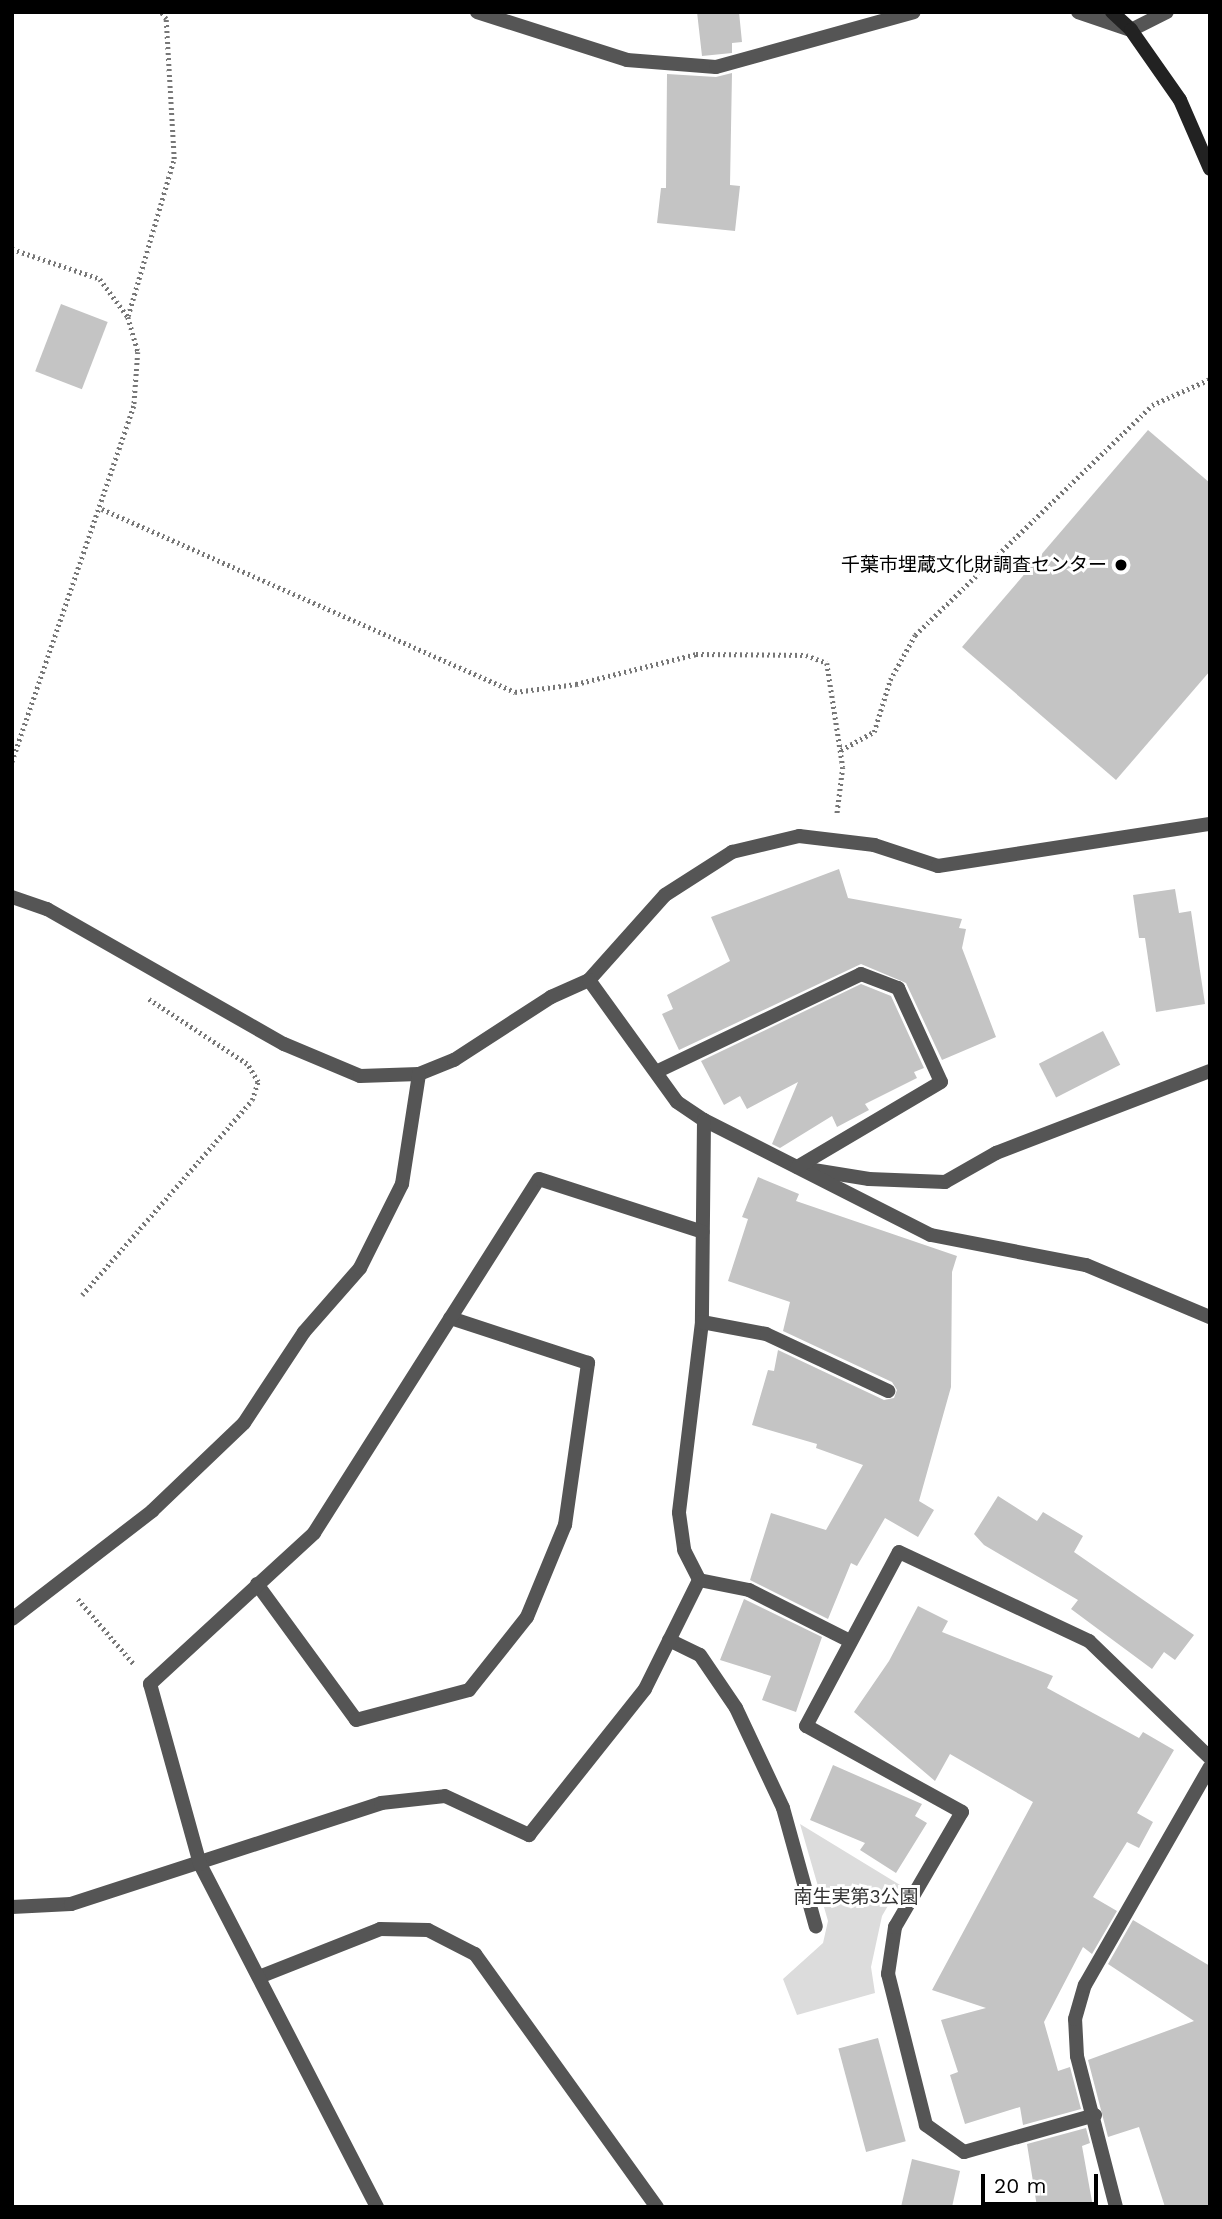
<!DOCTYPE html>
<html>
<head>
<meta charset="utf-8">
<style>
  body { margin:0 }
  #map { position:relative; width:1222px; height:2219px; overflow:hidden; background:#fff; font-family:"Work Sans","Noto Sans JP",sans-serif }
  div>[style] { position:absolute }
  .green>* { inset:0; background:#dcdcdc }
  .building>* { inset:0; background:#c4c4c4; transform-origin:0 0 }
  .path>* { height:4.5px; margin-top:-2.25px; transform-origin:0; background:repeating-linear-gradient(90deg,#777 0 2px,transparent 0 5.5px) }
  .lane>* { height:14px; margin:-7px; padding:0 7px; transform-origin:7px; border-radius:7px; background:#555 }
  .street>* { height:14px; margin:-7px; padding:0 7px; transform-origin:7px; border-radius:7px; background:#555 }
  .secondary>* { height:14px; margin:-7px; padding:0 7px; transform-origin:7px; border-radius:7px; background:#222 }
  .dots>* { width:19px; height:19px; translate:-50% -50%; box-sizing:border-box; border:4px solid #fff; border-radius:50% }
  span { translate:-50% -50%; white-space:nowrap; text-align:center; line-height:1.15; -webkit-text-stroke:6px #fff; paint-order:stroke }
  .poi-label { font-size:19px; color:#000 }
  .right { translate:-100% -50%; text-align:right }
  .park-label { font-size:19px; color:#333 }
  .frame { position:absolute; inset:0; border:14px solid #000; pointer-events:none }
  .scale { position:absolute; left:981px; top:2174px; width:117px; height:32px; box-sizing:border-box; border:4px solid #000; border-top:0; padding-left:9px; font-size:21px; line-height:24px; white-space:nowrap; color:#000; -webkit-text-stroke:5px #fff; paint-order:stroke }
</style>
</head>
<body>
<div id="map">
  <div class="green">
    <div style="clip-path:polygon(800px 1824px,900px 1885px,882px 1916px,871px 1967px,875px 1993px,797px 2015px,783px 1979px,823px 1943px,828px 1921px)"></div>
  </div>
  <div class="building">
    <div style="clip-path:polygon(697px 12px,739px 12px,742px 42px,732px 43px,732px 53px,702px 56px)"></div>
    <div style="clip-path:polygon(732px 73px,730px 185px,740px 186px,735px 231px,657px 223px,661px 188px,666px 188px,667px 74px,716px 77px)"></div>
    <div style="left:61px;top:304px;width:50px;height:72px;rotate:21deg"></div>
    <div style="clip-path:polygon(1148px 430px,1210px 483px,1210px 671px,1116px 780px,962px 647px)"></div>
    <div style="clip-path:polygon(839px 869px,848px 898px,962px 919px,959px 928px,966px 929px,962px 948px,996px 1037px,942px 1060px,906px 983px,861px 964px,679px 1050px,662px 1014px,673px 1009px,667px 995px,730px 961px,711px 917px)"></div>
    <div style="clip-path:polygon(1175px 889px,1179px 913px,1191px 911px,1205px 1004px,1156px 1012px,1145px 938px,1139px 938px,1133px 895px)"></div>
    <div style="clip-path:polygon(861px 984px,891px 996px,924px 1068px,914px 1072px,917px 1078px,865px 1104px,869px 1110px,837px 1127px,832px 1116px,780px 1148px,772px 1144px,798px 1082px,747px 1109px,740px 1096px,724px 1105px,701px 1061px)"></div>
    <div style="left:1103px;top:1031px;width:38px;height:72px;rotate:63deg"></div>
    <div style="clip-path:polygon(758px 1177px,799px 1194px,796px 1201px,957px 1256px,952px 1272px,951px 1387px,919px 1501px,934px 1510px,918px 1537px,885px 1518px,857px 1566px,851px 1563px,828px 1619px,750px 1580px,771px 1513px,826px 1530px,863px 1465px,816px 1448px,817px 1444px,752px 1425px,768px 1370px,774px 1371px,778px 1350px,884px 1400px,894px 1398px,897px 1390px,892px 1382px,783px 1331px,790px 1302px,728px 1281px,748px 1219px,742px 1217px)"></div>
    <div style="clip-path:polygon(998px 1496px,1037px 1521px,1043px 1512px,1083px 1536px,1074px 1552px,1194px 1635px,1175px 1660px,1164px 1652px,1152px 1669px,1071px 1609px,1078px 1600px,984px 1545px,974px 1534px)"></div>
    <div style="clip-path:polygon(744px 1599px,822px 1637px,796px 1712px,762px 1700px,771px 1676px,720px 1660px)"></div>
    <div style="clip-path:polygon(918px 1606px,948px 1621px,942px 1632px,1053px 1676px,1047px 1688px,1139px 1738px,1143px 1732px,1174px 1750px,1137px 1813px,1153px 1822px,1139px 1848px,1127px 1842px,1093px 1897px,1117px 1911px,1092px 1954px,1083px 1947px,1044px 2022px,1058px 2071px,1070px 2067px,1081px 2109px,1023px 2125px,1020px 2107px,965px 2124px,950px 2075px,958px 2072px,941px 2020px,986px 2008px,932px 1990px,1033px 1802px,950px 1754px,935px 1781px,854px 1712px,889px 1661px)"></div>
    <div style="clip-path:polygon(833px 1765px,922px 1804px,915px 1816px,927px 1823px,896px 1873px,860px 1850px,865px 1843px,810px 1820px)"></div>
    <div style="clip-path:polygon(1133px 1920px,1210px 1966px,1210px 2207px,1165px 2207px,1139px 2127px,1108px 2137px,1088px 2060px,1194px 2021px,1108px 1964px)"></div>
    <div style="left:878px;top:2038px;width:107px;height:41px;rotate:75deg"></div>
    <div style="clip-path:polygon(1086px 2128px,1090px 2143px,1082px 2146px,1093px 2207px,1037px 2207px,1027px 2144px)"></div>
    <div style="clip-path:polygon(912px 2159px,960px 2171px,952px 2207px,901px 2207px)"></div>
  </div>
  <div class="path">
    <div style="left:12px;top:249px;width:93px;rotate:18.8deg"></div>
    <div style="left:100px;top:279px;width:47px;rotate:53.6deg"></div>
    <div style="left:128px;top:317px;width:36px;rotate:74deg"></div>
    <div style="left:138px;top:352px;width:54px;rotate:94.2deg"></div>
    <div style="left:134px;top:406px;width:376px;rotate:108.9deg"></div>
    <div style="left:128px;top:316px;width:164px;rotate:-73.7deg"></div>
    <div style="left:174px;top:159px;width:140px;rotate:-93.3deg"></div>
    <div style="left:166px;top:19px;width:9px;rotate:-126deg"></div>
    <div style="left:102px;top:509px;width:452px;rotate:23.9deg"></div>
    <div style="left:515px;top:692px;width:62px;rotate:-7.5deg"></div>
    <div style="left:576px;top:684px;width:124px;rotate:-14deg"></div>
    <div style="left:696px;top:654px;width:110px;rotate:0.5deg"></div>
    <div style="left:806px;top:655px;width:22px;rotate:21deg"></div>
    <div style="left:827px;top:663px;width:105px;rotate:81.3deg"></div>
    <div style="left:843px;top:767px;width:48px;rotate:97.1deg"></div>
    <div style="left:841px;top:750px;width:38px;rotate:-29deg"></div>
    <div style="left:874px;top:732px;width:54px;rotate:-72.9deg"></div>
    <div style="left:890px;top:680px;width:51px;rotate:-60.9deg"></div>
    <div style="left:915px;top:635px;width:330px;rotate:-44.1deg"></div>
    <div style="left:1152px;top:405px;width:64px;rotate:-24.1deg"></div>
    <div style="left:82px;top:1295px;width:259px;rotate:-48.9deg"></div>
    <div style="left:252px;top:1100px;width:19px;rotate:-72deg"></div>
    <div style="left:258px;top:1082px;width:21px;rotate:-121deg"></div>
    <div style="left:247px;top:1064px;width:118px;rotate:-146.7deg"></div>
    <div style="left:78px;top:1599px;width:86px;rotate:49.3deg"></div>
  </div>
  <div class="lane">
    <div style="left:801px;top:1168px;width:69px;rotate:9.2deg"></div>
    <div style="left:869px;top:1179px;width:76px;rotate:2.3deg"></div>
    <div style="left:945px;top:1182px;width:59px;rotate:-29.6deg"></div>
    <div style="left:996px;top:1153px;width:229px;rotate:-21deg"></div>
  </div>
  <div class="street">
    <div style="left:477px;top:12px;width:157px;rotate:17.7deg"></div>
    <div style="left:627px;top:60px;width:89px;rotate:4.5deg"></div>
    <div style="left:716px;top:67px;width:205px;rotate:-15.5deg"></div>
    <div style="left:1078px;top:12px;width:56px;rotate:18.8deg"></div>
    <div style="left:1131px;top:30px;width:40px;rotate:-26.6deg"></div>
    <div style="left:12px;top:897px;width:37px;rotate:19deg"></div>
    <div style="left:47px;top:909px;width:273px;rotate:29.7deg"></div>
    <div style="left:284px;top:1044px;width:82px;rotate:22.8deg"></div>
    <div style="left:360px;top:1076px;width:59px;rotate:-1.9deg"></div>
    <div style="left:419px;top:1074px;width:38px;rotate:-22deg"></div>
    <div style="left:454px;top:1060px;width:116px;rotate:-33deg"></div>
    <div style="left:551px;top:997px;width:42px;rotate:-24.1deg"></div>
    <div style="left:589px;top:980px;width:114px;rotate:-48.2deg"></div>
    <div style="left:665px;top:895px;width:80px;rotate:-32.7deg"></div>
    <div style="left:732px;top:852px;width:69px;rotate:-13.4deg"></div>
    <div style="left:799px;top:836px;width:76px;rotate:6.8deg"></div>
    <div style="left:874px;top:845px;width:67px;rotate:18.2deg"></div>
    <div style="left:938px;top:866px;width:275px;rotate:-8.8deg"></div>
    <div style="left:589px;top:980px;width:150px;rotate:54.2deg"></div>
    <div style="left:677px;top:1102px;width:32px;rotate:34deg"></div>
    <div style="left:704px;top:1120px;width:254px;rotate:26.9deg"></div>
    <div style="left:931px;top:1235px;width:158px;rotate:11deg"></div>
    <div style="left:1086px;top:1265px;width:134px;rotate:22.8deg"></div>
    <div style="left:658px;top:1071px;width:225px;rotate:-25.5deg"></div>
    <div style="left:861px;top:974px;width:40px;rotate:21deg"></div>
    <div style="left:898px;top:988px;width:103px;rotate:65.4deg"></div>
    <div style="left:941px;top:1082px;width:167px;rotate:149.4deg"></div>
    <div style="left:704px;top:1120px;width:202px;rotate:90.6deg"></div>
    <div style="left:702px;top:1322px;width:192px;rotate:96.9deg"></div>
    <div style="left:679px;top:1513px;width:37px;rotate:82deg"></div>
    <div style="left:684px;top:1550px;width:34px;rotate:63deg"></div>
    <div style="left:699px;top:1580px;width:51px;rotate:11.3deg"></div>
    <div style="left:749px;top:1590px;width:113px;rotate:26.8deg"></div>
    <div style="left:702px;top:1322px;width:65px;rotate:10.6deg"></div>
    <div style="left:766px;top:1334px;width:135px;rotate:25deg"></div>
    <div style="left:257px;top:1584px;width:168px;rotate:53.9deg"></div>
    <div style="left:356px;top:1720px;width:117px;rotate:-14.9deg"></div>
    <div style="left:469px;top:1690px;width:93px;rotate:-51.5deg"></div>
    <div style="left:527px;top:1617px;width:100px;rotate:-67.6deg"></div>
    <div style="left:565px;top:1525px;width:164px;rotate:-81.9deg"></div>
    <div style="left:588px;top:1363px;width:145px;rotate:-161.9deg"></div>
    <div style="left:12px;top:1619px;width:177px;rotate:-37.6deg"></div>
    <div style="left:152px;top:1511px;width:127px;rotate:-43.7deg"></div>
    <div style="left:244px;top:1423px;width:109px;rotate:-56.6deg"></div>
    <div style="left:304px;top:1332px;width:85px;rotate:-48.8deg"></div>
    <div style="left:360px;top:1268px;width:94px;rotate:-63.4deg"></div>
    <div style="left:402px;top:1184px;width:111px;rotate:-81.2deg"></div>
    <div style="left:669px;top:1640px;width:34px;rotate:26deg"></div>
    <div style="left:700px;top:1655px;width:64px;rotate:55.8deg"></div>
    <div style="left:736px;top:1708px;width:110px;rotate:64.8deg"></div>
    <div style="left:783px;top:1808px;width:123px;rotate:74.5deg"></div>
    <div style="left:12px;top:1907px;width:59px;rotate:-2.9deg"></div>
    <div style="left:71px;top:1904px;width:326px;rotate:-18deg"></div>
    <div style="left:381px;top:1803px;width:64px;rotate:-6.2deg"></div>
    <div style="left:445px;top:1796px;width:93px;rotate:24.9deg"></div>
    <div style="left:529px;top:1835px;width:186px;rotate:-51.5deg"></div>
    <div style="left:645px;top:1689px;width:122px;rotate:-63.6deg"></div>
    <div style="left:259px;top:1977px;width:130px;rotate:-21.6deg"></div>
    <div style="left:380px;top:1929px;width:48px;rotate:1.2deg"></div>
    <div style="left:428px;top:1930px;width:53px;rotate:27.1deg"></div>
    <div style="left:475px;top:1954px;width:312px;rotate:54.3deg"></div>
    <div style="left:1095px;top:2115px;width:136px;rotate:164.2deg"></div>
    <div style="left:964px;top:2152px;width:47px;rotate:-144.6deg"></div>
    <div style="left:926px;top:2125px;width:156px;rotate:-104.1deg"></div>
    <div style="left:888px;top:1974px;width:48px;rotate:-81.5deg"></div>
    <div style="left:895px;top:1927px;width:133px;rotate:-59.8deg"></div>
    <div style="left:962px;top:1812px;width:178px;rotate:-151.1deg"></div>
    <div style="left:806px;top:1726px;width:197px;rotate:-61.9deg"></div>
    <div style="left:899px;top:1552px;width:210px;rotate:25.1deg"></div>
    <div style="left:1089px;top:1641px;width:168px;rotate:44deg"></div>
    <div style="left:377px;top:2207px;width:386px;rotate:-117.3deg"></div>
    <div style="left:200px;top:1864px;width:187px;rotate:-105.5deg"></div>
    <div style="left:150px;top:1684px;width:223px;rotate:-42.6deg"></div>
    <div style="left:314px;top:1533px;width:419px;rotate:-57.6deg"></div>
    <div style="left:539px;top:1179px;width:172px;rotate:17.9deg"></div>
    <div style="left:1116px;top:2207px;width:156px;rotate:-104.5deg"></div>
    <div style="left:1077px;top:2056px;width:37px;rotate:-93deg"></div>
    <div style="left:1075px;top:2019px;width:35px;rotate:-74deg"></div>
    <div style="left:1085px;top:1985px;width:251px;rotate:-60.2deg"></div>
  </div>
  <div class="secondary">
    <div style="left:1112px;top:12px;width:26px;rotate:43deg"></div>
    <div style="left:1131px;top:30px;width:85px;rotate:55deg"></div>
    <div style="left:1180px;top:100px;width:75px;rotate:66.5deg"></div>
  </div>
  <div class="dots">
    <div style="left:1121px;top:565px;background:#000"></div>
  </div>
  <div class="poi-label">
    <span class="right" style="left:1107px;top:565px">千葉市埋蔵文化財調査センター</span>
  </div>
  <div class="park-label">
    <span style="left:856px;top:1897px">南生実第3公園</span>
  </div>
  <div class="frame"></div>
  <div class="scale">20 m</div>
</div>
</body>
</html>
